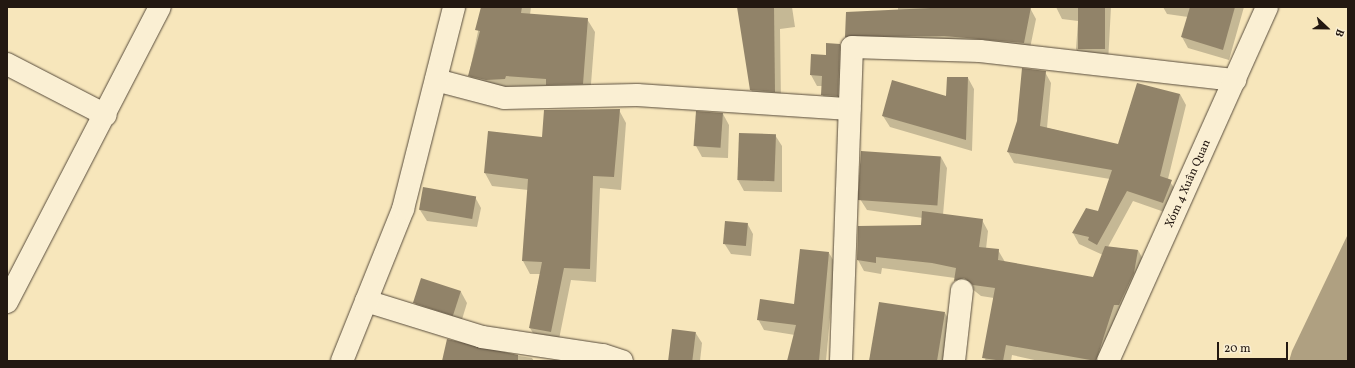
<!DOCTYPE html>
<html>
<head>
<meta charset="utf-8">
<style>
  body { margin:0 }
  #map { position:relative; width:1355px; height:368px; overflow:hidden; background:#f7e6bb; font-family:Vollkorn,serif }
  div>[style] { position:absolute }
  .water>* { inset:0; background:#afa081 }
  .shadow>* { inset:0; background:#0003 }
  .building>* { inset:0; background:#918369; transform-origin:0 0 }
  .roads { filter:drop-shadow(0 0 1px #584c3c) drop-shadow(0 0 1px #584c3c) }
  .minor>* { height:22px; margin:-11px; padding:0 11px; transform-origin:11px; border-radius:11px; background:#faefd3 }
  span { translate:-50% -50%; white-space:nowrap; text-align:center; line-height:1.15; -webkit-text-stroke:3.5px #faefd3; paint-order:stroke }
  .street-label { font-size:12px; color:#231811 }
  .frame { position:absolute; inset:0; border:8px solid #231811; pointer-events:none }
  .north { position:absolute; left:1307px; top:8px; width:40px; height:40px; -webkit-text-stroke:3px #faefd3; paint-order:stroke; rotate:112deg; font-size:11px; font-weight:700; line-height:16px; text-align:center; color:#231811 }
  .north::after { content:''; display:block; margin:auto; width:14px; height:18px; background:#231811; clip-path:polygon(50% 0,100% 100%,50% 72%,0 100%) }
  .scale { position:absolute; left:1217px; top:342px; width:71px; height:18px; box-sizing:border-box; border:2px solid #231811; border-top:0; padding-left:5px; font-size:12px; line-height:14px; white-space:nowrap; color:#231811; -webkit-text-stroke:3px #faefd3; paint-order:stroke }
</style>
</head>
<body>
<div id="map">
  <div class="water">
    <div style="clip-path:polygon(1348px 234px,1348px 361px,1289px 361px,1292px 351px)"></div>
  </div>
  <div class="shadow">
    <div style="clip-path:polygon(483px 7px,531px 7px,530px 15px,587px 19px,595px 32px,590px 97px,476px 88px,469px 75px)"></div>
    <div style="clip-path:polygon(739px 7px,792px 7px,795px 27px,780px 29px,781px 102px,758px 101px,751px 90px)"></div>
    <div style="clip-path:polygon(898px 7px,1030px 8px,1036px 19px,1029px 53px,852px 47px,846px 36px,898px 11px)"></div>
    <div style="clip-path:polygon(1111px 7px,1108px 63px,1082px 60px,1076px 49px,1078px 21px,1062px 19px,1056px 7px)"></div>
    <div style="clip-path:polygon(1163px 7px,1244px 7px,1229px 60px,1188px 48px,1182px 37px,1188px 17px,1167px 14px)"></div>
    <div style="clip-path:polygon(840px 45px,846px 56px,844px 106px,828px 105px,822px 94px,822px 86px,817px 86px,811px 75px)"></div>
    <div style="clip-path:polygon(1045px 72px,1051px 83px,1047px 128px,1119px 145px,1180px 94px,1186px 105px,1168px 179px,1177px 192px,1170px 214px,1133px 201px,1108px 247px,1138px 250px,1144px 261px,1107px 361px,1039px 361px,1012px 355px,1011px 361px,985px 361px,994px 298px,981px 296px,971px 288px,961px 292px,955px 278px,882px 268px,881px 274px,864px 271px,858px 260px,922px 226px,923px 218px,867px 210px,860px 199px,862px 152px,941px 157px,947px 168px,943px 215px,982px 220px,988px 231px,986px 249px,998px 250px,1005px 262px,1093px 278px,1103px 255px,1079px 244px,1073px 233px,1099px 212px,1110px 179px,1014px 163px,1008px 152px)"></div>
    <div style="clip-path:polygon(968px 78px,974px 89px,972px 151px,890px 127px,883px 116px,947px 97px)"></div>
    <div style="clip-path:polygon(619px 110px,626px 123px,621px 190px,600px 188px,596px 282px,571px 280px,558px 344px,537px 340px,530px 328px,540px 274px,530px 274px,523px 261px,528px 190px,492px 186px,485px 173px,489px 132px,543px 138px)"></div>
    <div style="clip-path:polygon(697px 112px,723px 114px,729px 125px,728px 158px,702px 157px,696px 146px)"></div>
    <div style="clip-path:polygon(740px 134px,775px 135px,782px 146px,782px 192px,744px 191px,738px 180px)"></div>
    <div style="clip-path:polygon(475px 197px,481px 208px,477px 227px,427px 221px,420px 210px)"></div>
    <div style="clip-path:polygon(747px 223px,753px 234px,751px 256px,731px 254px,724px 243px)"></div>
    <div style="clip-path:polygon(829px 253px,835px 263px,826px 361px,788px 361px,795px 335px,764px 330px,758px 319px,795px 305px)"></div>
    <div style="clip-path:polygon(461px 292px,467px 303px,460px 326px,421px 314px,415px 303px)"></div>
    <div style="clip-path:polygon(945px 313px,951px 324px,945px 361px,871px 361px)"></div>
    <div style="clip-path:polygon(695px 332px,702px 343px,700px 361px,670px 361px)"></div>
    <div style="clip-path:polygon(476px 349px,532px 358px,534px 361px,443px 361px)"></div>
  </div>
  <div class="building">
    <div style="clip-path:polygon(481px 7px,522px 7px,521px 13px,588px 18px,583px 84px,546px 85px,546px 79px,506px 76px,505px 79px,486px 80px,468px 76px,480px 31px,475px 30px)"></div>
    <div style="clip-path:polygon(737px 7px,774px 7px,775px 92px,750px 90px)"></div>
    <div style="clip-path:polygon(952px 7px,1031px 7px,1024px 43px,944px 36px,845px 37px,846px 12px)"></div>
    <div style="left:1078px;top:7px;width:27px;height:42px"></div>
    <div style="clip-path:polygon(1190px 7px,1235px 7px,1223px 50px,1181px 37px)"></div>
    <div style="clip-path:polygon(826px 43px,840px 44px,838px 96px,821px 95px,822px 76px,810px 75px,811px 54px,826px 55px)"></div>
    <div style="clip-path:polygon(1022px 68px,1046px 71px,1040px 126px,1118px 144px,1137px 83px,1180px 94px,1160px 176px,1172px 180px,1163px 203px,1127px 191px,1097px 245px,1088px 240px,1089px 237px,1072px 233px,1086px 208px,1098px 211px,1112px 170px,1007px 152px,1017px 121px)"></div>
    <div style="clip-path:polygon(947px 77px,968px 77px,966px 140px,882px 116px,892px 80px,946px 96px)"></div>
    <div style="clip-path:polygon(620px 109px,614px 177px,593px 176px,590px 269px,564px 268px,551px 332px,529px 328px,542px 262px,522px 261px,528px 179px,484px 173px,488px 131px,542px 137px,544px 110px)"></div>
    <div style="left:696px;top:111px;width:27px;height:35px;rotate:4deg"></div>
    <div style="left:739px;top:133px;width:37px;height:47px;rotate:2deg"></div>
    <div style="left:861px;top:151px;width:80px;height:49px;rotate:4deg"></div>
    <div style="left:423px;top:187px;width:54px;height:23px;rotate:10deg"></div>
    <div style="clip-path:polygon(922px 211px,983px 219px,979px 247px,999px 249px,998px 260px,1093px 277px,1105px 246px,1138px 250px,1134px 273px,1119px 305px,1114px 305px,1096px 361px,1006px 345px,1003px 361px,982px 358px,995px 288px,973px 285px,964px 278px,954px 281px,956px 268px,932px 263px,876px 257px,876px 263px,857px 260px,858px 226px,921px 225px)"></div>
    <div style="left:725px;top:221px;width:23px;height:23px;rotate:5deg"></div>
    <div style="clip-path:polygon(800px 249px,829px 252px,819px 361px,787px 361px,796px 325px,757px 320px,760px 299px,794px 304px)"></div>
    <div style="left:421px;top:278px;width:42px;height:26px;rotate:18deg"></div>
    <div style="clip-path:polygon(879px 302px,945px 312px,937px 361px,869px 361px)"></div>
    <div style="left:672px;top:329px;width:24px;height:32px;rotate:7deg"></div>
    <div style="clip-path:polygon(447px 339px,518px 355px,518px 361px,442px 361px)"></div>
  </div>
  <div class="roads">
    <div class="minor">
      <div style="left:7px;top:64px;width:111px;rotate:27.3deg"></div>
      <div style="left:436px;top:80px;width:70px;rotate:14.8deg"></div>
      <div style="left:504px;top:98px;width:133px;rotate:-1.3deg"></div>
      <div style="left:637px;top:95px;width:213px;rotate:3.8deg"></div>
      <div style="left:366px;top:301px;width:121px;rotate:17.2deg"></div>
      <div style="left:482px;top:337px;width:122px;rotate:8.5deg"></div>
      <div style="left:603px;top:355px;width:20px;rotate:18deg"></div>
      <div style="left:7px;top:302px;width:332px;rotate:-62.6deg"></div>
      <div style="left:342px;top:361px;width:164px;rotate:-68.1deg"></div>
      <div style="left:403px;top:209px;width:208px;rotate:-75.8deg"></div>
      <div style="left:841px;top:361px;width:314px;rotate:-88deg"></div>
      <div style="left:852px;top:47px;width:128px;rotate:1.8deg"></div>
      <div style="left:980px;top:51px;width:257px;rotate:6.5deg"></div>
      <div style="left:954px;top:361px;width:71px;rotate:-83.6deg"></div>
      <div style="left:1108px;top:361px;width:388px;rotate:-65.8deg"></div>
    </div>
  </div>
  <div class="street-label">
    <span style="left:1189px;top:184px;rotate:-66deg">Xóm 4 Xuân Quan</span>
  </div>
  <div class="frame"></div>
  <div class="north">B</div>
  <div class="scale">20 m</div>
</div>
</body>
</html>
